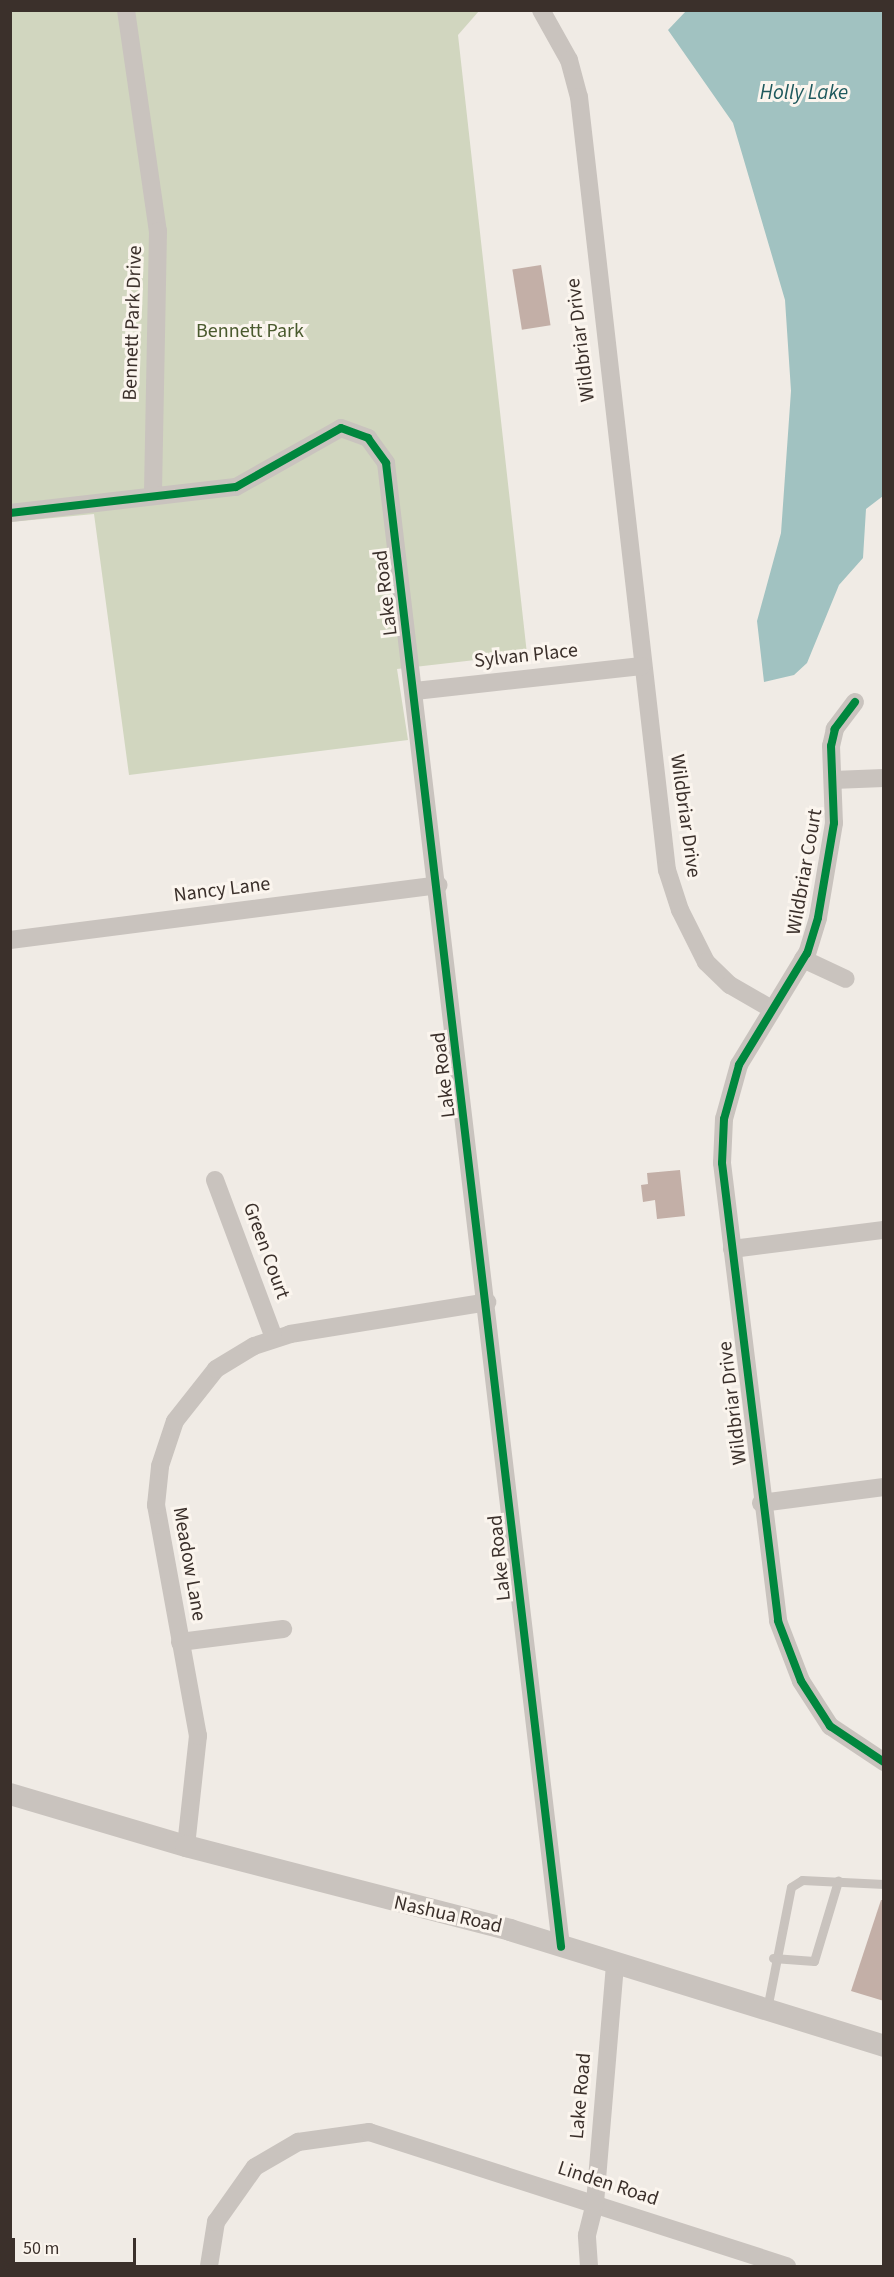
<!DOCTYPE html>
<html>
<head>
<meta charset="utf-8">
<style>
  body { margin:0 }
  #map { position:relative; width:894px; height:2277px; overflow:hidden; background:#f0ebe5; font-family:"Source Sans 3",sans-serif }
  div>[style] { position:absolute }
  .green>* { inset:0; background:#d1d6bf }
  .water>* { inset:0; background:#a1c2c1 }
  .building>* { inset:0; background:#c3afa7; transform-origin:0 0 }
  .service>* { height:9px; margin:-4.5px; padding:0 4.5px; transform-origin:4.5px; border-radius:4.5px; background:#c9c3be }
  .minor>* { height:18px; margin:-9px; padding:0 9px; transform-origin:9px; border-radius:9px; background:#c9c3be }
  .tertiary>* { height:22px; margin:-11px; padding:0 11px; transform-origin:11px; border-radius:11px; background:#c9c3be }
  .cycleway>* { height:8px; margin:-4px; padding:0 4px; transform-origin:4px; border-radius:4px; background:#00873e }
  span { translate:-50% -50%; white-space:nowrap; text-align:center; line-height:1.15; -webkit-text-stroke:6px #fbf5ee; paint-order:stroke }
  .street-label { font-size:20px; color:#3b302b }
  .park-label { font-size:20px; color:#4a5a2e }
  .water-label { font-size:21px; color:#1f5a5e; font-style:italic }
  .frame { position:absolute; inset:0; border:12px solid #3b302b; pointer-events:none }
  .scale { position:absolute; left:12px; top:2238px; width:124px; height:27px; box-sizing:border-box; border:3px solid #3b302b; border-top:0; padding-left:8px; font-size:18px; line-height:21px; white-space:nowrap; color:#3b302b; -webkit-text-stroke:4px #fbf5ee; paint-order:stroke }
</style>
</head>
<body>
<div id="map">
  <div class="green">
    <div style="clip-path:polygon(10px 11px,479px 11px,458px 35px,527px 654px,397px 669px,408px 740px,129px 775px,94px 514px,11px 522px)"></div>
  </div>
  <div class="water">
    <div style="clip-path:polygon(686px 11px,883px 11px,883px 496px,866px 509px,863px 558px,839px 585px,807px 663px,794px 675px,764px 682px,757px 621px,781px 533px,791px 391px,785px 300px,733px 123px,668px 30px)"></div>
  </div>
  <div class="building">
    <div style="left:541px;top:265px;width:61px;height:29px;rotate:81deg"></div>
    <div style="clip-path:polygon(680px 1170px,685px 1216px,657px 1219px,655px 1200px,643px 1202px,641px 1185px,648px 1184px,647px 1173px)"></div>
    <div style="clip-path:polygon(881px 1900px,884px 1900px,884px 2001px,851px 1991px)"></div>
  </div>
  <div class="service">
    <div style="left:773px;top:1958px;width:41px;rotate:4.2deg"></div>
    <div style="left:814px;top:1961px;width:84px;rotate:-73.3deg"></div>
    <div style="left:767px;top:2009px;width:124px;rotate:-78.9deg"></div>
    <div style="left:791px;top:1887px;width:13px;rotate:-32deg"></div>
    <div style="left:802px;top:1880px;width:82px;rotate:2.8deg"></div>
  </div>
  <div class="minor">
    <div style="left:126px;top:10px;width:223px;rotate:81.8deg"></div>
    <div style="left:158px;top:231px;width:264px;rotate:91.1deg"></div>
    <div style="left:541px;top:10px;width:57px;rotate:60.8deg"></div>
    <div style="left:569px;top:60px;width:38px;rotate:75deg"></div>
    <div style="left:579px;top:97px;width:778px;rotate:83.51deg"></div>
    <div style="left:667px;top:870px;width:42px;rotate:72deg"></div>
    <div style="left:680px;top:910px;width:58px;rotate:63.4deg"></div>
    <div style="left:706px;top:962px;width:33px;rotate:44deg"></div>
    <div style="left:730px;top:985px;width:46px;rotate:29.9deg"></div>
    <div style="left:10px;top:513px;width:227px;rotate:-6.6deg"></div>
    <div style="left:236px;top:487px;width:120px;rotate:-29.3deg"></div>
    <div style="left:341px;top:428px;width:29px;rotate:20deg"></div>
    <div style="left:368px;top:438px;width:31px;rotate:54deg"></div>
    <div style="left:386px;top:463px;width:1494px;rotate:83.27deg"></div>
    <div style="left:415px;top:691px;width:228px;rotate:-6.3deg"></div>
    <div style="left:855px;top:702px;width:34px;rotate:127deg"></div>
    <div style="left:835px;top:729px;width:17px;rotate:103deg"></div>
    <div style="left:831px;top:746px;width:77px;rotate:87.8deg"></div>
    <div style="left:834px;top:823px;width:96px;rotate:99.6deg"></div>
    <div style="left:818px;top:918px;width:37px;rotate:107deg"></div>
    <div style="left:807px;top:953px;width:131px;rotate:121.3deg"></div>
    <div style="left:739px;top:1065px;width:56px;rotate:105.5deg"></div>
    <div style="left:724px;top:1119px;width:44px;rotate:92.6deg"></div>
    <div style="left:722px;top:1163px;width:461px;rotate:83deg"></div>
    <div style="left:778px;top:1621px;width:64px;rotate:69deg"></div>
    <div style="left:801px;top:1681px;width:54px;rotate:57.2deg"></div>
    <div style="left:830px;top:1726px;width:65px;rotate:33.7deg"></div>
    <div style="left:833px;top:780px;width:51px;rotate:-2.2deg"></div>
    <div style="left:10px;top:940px;width:432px;rotate:-7.3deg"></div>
    <div style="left:803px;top:959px;width:47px;rotate:24.9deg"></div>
    <div style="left:215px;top:1180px;width:169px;rotate:69.5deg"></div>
    <div style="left:732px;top:1249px;width:151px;rotate:-7.2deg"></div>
    <div style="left:761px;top:1503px;width:124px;rotate:-7.4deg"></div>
    <div style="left:180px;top:1642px;width:104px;rotate:-7.2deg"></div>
    <div style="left:186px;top:1846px;width:111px;rotate:-83.8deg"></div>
    <div style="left:198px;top:1736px;width:235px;rotate:-100.3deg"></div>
    <div style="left:156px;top:1505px;width:39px;rotate:-84deg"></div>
    <div style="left:160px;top:1466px;width:47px;rotate:-71.6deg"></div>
    <div style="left:175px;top:1421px;width:66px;rotate:-51.7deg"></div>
    <div style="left:216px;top:1369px;width:44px;rotate:-31.2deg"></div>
    <div style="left:254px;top:1346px;width:38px;rotate:-18deg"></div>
    <div style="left:290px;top:1334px;width:200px;rotate:-9.2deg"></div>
    <div style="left:209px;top:2266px;width:45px;rotate:-81deg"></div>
    <div style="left:216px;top:2222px;width:67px;rotate:-54.7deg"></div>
    <div style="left:255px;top:2167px;width:50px;rotate:-30.2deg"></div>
    <div style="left:298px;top:2142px;width:72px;rotate:-8deg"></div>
    <div style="left:369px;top:2132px;width:439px;rotate:17.8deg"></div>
    <div style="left:589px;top:2266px;width:31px;rotate:-94deg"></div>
    <div style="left:587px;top:2235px;width:33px;rotate:-76deg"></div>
    <div style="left:595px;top:2203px;width:240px;rotate:-85.2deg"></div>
  </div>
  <div class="tertiary">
    <div style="left:10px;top:1794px;width:184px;rotate:16.5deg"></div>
    <div style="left:186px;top:1846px;width:335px;rotate:14.5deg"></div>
    <div style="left:510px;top:1930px;width:392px;rotate:17.2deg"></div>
  </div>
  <div class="cycleway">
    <div style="left:10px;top:513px;width:227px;rotate:-6.6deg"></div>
    <div style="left:236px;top:487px;width:120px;rotate:-29.3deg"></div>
    <div style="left:341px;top:428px;width:29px;rotate:20deg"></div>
    <div style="left:368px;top:438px;width:31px;rotate:54deg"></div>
    <div style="left:386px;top:463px;width:1494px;rotate:83.27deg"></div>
    <div style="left:855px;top:702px;width:34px;rotate:127deg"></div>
    <div style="left:835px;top:729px;width:17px;rotate:103deg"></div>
    <div style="left:831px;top:746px;width:77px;rotate:87.8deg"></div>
    <div style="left:834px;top:823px;width:96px;rotate:99.6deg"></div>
    <div style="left:818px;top:918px;width:37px;rotate:107deg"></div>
    <div style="left:807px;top:953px;width:131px;rotate:121.3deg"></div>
    <div style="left:739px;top:1065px;width:56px;rotate:105.5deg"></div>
    <div style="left:724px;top:1119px;width:44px;rotate:92.6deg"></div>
    <div style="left:722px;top:1163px;width:461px;rotate:83deg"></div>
    <div style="left:778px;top:1621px;width:64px;rotate:69deg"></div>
    <div style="left:801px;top:1681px;width:54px;rotate:57.2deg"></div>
    <div style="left:830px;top:1726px;width:65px;rotate:33.7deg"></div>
  </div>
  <div class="street-label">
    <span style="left:133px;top:323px;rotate:-88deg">Bennett Park Drive</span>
    <span style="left:581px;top:340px;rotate:-97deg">Wildbriar Drive</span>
    <span style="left:386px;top:593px;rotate:-97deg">Lake Road</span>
    <span style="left:526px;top:656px;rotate:-6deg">Sylvan Place</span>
    <span style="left:685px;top:816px;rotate:82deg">Wildbriar Drive</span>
    <span style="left:805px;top:872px;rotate:-80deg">Wildbriar Court</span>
    <span style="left:222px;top:890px;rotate:-7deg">Nancy Lane</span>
    <span style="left:444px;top:1075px;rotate:-97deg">Lake Road</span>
    <span style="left:266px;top:1251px;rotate:70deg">Green Court</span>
    <span style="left:733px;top:1403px;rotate:-97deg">Wildbriar Drive</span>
    <span style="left:500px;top:1558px;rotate:-96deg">Lake Road</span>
    <span style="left:189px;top:1564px;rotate:80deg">Meadow Lane</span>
    <span style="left:448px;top:1915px;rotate:13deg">Nashua Road</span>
    <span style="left:581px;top:2096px;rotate:-85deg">Lake Road</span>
    <span style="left:608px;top:2184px;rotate:18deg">Linden Road</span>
  </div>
  <div class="park-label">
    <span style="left:250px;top:331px">Bennett Park</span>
  </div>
  <div class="water-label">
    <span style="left:804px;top:92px">Holly Lake</span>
  </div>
  <div class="frame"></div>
  <div class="scale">50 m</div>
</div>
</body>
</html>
